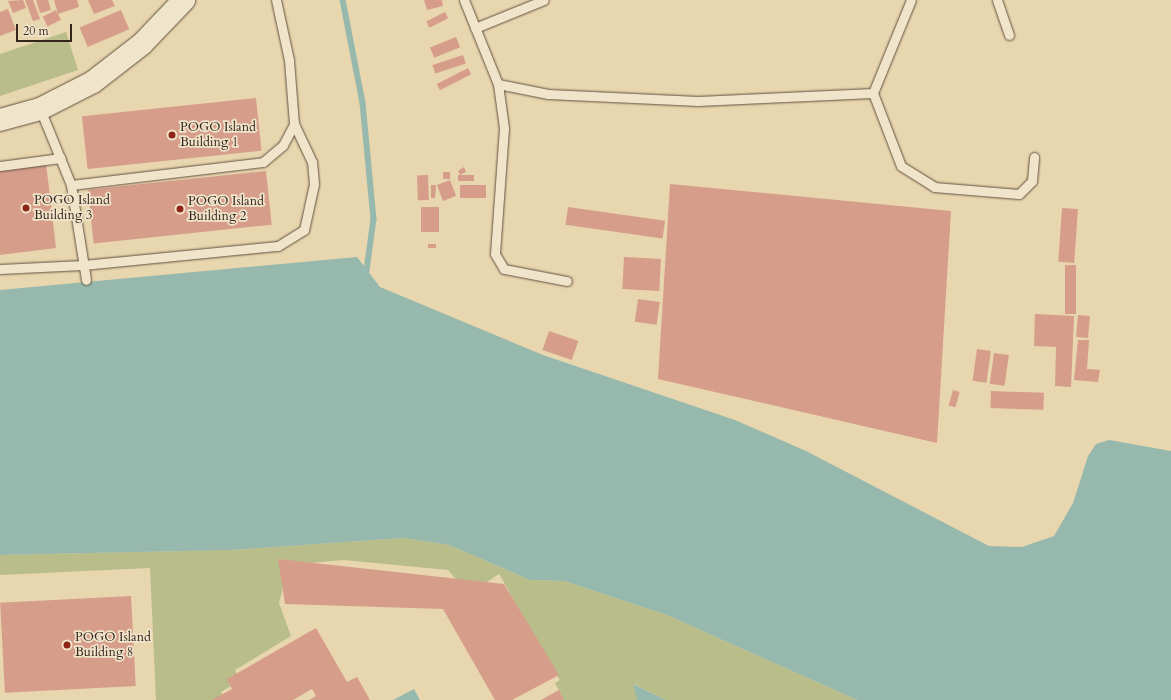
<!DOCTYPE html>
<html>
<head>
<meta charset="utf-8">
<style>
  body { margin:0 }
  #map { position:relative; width:1171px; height:700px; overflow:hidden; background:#e8d6ae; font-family:Cardo,serif }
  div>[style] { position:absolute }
  .green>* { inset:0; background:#b8bd89 }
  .water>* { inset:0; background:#97b9ad }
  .stream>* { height:5.5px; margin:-2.75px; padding:0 2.75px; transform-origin:2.75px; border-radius:2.75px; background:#97b9ad }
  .building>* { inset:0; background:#d69d8a; transform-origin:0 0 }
  .roads { filter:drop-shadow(0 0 1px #615141) drop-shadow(0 0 1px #615141) }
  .lane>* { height:9px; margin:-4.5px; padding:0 4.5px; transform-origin:4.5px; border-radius:4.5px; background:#f0e4ca }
  .secondary>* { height:22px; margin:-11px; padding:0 11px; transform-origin:11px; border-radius:11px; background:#f0e4ca }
  .dots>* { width:11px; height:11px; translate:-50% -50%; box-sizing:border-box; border:2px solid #f0e4ca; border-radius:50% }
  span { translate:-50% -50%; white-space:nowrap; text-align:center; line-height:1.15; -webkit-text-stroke:3.5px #f0e4ca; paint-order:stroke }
  .poi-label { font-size:13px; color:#34251d }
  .left { translate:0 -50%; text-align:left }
  .scale { position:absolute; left:16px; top:24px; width:56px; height:18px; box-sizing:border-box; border:2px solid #34251d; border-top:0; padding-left:5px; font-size:12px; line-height:14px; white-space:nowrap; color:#34251d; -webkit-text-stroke:3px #f0e4ca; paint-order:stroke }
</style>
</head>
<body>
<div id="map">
  <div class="green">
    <div style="clip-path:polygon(66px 32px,78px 70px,0 96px,0 54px)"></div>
    <div style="clip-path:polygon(403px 538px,449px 545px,530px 580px,564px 581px,667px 615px,857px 700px,666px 700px,634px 684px,637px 700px,564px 700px,555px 683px,560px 680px,499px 574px,469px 594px,448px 570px,343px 560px,289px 565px,279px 603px,291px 636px,235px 670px,241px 680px,221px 692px,226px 700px,156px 700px,150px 568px,0 575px,0 555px,232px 550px)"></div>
  </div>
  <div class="water">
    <div style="clip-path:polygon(357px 257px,380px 287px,543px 355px,735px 420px,806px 451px,989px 546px,1022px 547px,1054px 536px,1073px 503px,1088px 456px,1096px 444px,1109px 440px,1171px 451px,1171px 700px,857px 700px,667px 615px,564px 581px,530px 580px,449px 545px,403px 538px,232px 550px,0 555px,0 290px)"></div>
    <div style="clip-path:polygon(633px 684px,666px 700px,637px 700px)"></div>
    <div style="clip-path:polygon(414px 689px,420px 700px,393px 700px)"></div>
  </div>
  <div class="stream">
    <div style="left:343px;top:0;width:105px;rotate:79deg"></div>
    <div style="left:363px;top:103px;width:117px;rotate:84.6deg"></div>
    <div style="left:374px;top:219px;width:52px;rotate:97.7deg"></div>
  </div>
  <div class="building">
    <div style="clip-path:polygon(23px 0,26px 8px,13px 13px,8px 1px)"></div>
    <div style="clip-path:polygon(25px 0,33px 0,40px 19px,33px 21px)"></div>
    <div style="clip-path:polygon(36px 0,48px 0,51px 10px,40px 13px)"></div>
    <div style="clip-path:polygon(54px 0,77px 0,79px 7px,58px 14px)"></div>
    <div style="clip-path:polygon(88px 0,112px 0,115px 6px,94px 14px)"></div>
    <div style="clip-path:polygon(424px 0,442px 0,443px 6px,427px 10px)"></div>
    <div style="clip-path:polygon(8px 9px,16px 30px,0 36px,0 12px)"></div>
    <div style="left:56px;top:10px;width:11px;height:15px;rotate:63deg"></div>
    <div style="left:121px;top:10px;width:21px;height:45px;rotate:67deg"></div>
    <div style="left:445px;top:12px;width:7px;height:21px;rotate:63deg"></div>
    <div style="left:456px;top:37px;width:11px;height:28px;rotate:68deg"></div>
    <div style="left:463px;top:55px;width:9px;height:32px;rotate:72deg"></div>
    <div style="left:468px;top:68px;width:7px;height:35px;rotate:63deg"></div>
    <div style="left:256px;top:98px;width:53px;height:175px;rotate:84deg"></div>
    <div style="clip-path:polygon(46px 163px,56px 248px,0 255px,0 168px)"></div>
    <div style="clip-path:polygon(464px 167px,466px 172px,460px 175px,458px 171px)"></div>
    <div style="left:266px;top:171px;width:54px;height:179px;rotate:84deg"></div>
    <div style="left:443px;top:172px;width:7px;height:7px"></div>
    <div style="left:428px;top:175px;width:25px;height:11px;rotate:88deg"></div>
    <div style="left:474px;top:175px;width:6px;height:16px;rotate:90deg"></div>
    <div style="left:450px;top:180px;width:17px;height:14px;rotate:69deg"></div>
    <div style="clip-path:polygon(670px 184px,951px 211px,937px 443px,658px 379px)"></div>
    <div style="clip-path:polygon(431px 185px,436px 185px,435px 198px,431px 198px)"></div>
    <div style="left:460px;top:185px;width:26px;height:13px"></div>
    <div style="left:421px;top:207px;width:18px;height:25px"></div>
    <div style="left:568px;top:207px;width:98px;height:18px;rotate:8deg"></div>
    <div style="left:1062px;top:208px;width:16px;height:54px;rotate:4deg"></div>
    <div style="left:428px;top:244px;width:8px;height:4px"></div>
    <div style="left:624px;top:257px;width:37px;height:32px;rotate:3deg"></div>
    <div style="left:1065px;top:265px;width:11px;height:49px"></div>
    <div style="left:638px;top:299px;width:22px;height:23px;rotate:8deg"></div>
    <div style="clip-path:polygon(1035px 314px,1074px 316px,1071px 387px,1055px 386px,1056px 347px,1034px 346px)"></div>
    <div style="left:1078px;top:315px;width:12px;height:22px;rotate:5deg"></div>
    <div style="left:549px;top:331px;width:31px;height:20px;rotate:19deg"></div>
    <div style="clip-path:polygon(1078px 340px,1089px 340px,1087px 369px,1100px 370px,1098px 382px,1074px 380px)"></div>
    <div style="left:977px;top:349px;width:14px;height:32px;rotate:8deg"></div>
    <div style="left:994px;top:353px;width:15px;height:31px;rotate:8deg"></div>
    <div style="left:953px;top:390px;width:7px;height:16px;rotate:16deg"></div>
    <div style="left:991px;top:391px;width:53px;height:17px;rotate:2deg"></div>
    <div style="clip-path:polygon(278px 559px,504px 584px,559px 675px,512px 700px,495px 700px,443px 609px,285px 604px)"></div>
    <div style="left:131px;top:596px;width:90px;height:131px;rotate:87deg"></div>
    <div style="clip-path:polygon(316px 628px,347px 682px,357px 677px,370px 700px,309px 700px,316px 696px,312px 689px,293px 700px,212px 700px,232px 689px,227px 679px)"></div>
    <div style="clip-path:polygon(559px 690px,564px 700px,541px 700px)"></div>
  </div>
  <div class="roads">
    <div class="lane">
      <div style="left:464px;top:0;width:91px;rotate:68deg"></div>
      <div style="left:498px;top:84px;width:44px;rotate:82.2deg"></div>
      <div style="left:504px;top:128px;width:126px;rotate:94.1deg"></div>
      <div style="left:495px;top:254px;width:17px;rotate:59deg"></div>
      <div style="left:504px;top:269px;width:64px;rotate:10.8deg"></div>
      <div style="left:997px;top:0;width:37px;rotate:71deg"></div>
      <div style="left:475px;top:28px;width:74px;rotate:-22.1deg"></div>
      <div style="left:498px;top:84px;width:51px;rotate:11.3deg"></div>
      <div style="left:548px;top:94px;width:150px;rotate:2.7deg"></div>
      <div style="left:698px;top:101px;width:175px;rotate:-2.6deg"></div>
      <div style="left:873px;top:93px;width:78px;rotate:69deg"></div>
      <div style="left:901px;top:166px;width:39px;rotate:32deg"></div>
      <div style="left:934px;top:187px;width:85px;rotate:4.7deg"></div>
      <div style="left:1019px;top:194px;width:18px;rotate:-45deg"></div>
      <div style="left:1032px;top:181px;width:24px;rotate:-85deg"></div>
      <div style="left:873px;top:93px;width:100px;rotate:-67.8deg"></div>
      <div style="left:40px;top:109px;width:82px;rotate:67.8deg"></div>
      <div style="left:71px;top:185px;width:96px;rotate:81deg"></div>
      <div style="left:0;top:166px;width:61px;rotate:-7.6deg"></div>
      <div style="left:71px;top:185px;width:193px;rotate:-6.8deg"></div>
      <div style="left:263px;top:162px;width:26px;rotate:-40deg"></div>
      <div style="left:283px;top:145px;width:24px;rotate:-62deg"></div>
      <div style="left:294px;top:124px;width:64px;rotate:-94.5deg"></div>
      <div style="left:289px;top:60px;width:61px;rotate:-102.2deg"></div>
      <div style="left:0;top:269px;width:83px;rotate:-2.8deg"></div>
      <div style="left:83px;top:265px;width:196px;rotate:-5.6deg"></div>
      <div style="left:278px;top:246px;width:31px;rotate:-32deg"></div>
      <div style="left:304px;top:230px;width:47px;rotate:-77.7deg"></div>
      <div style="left:314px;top:184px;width:22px;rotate:-95deg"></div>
      <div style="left:312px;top:162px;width:42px;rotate:-115.3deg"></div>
    </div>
    <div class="secondary">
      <div style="left:0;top:120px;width:41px;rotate:-15.4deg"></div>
      <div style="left:40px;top:109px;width:59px;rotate:-27deg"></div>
      <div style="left:93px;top:82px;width:62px;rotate:-37.8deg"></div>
      <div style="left:142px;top:44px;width:61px;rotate:-46.3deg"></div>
    </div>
  </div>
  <div class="dots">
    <div style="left:172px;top:135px;background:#8f2418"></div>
    <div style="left:26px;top:208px;background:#8f2418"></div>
    <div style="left:180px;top:209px;background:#8f2418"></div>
    <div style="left:67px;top:645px;background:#8f2418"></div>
  </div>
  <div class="poi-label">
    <span class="left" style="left:180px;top:135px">POGO Island<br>Building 1</span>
    <span class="left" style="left:34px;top:208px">POGO Island<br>Building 3</span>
    <span class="left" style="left:188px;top:209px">POGO Island<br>Building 2</span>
    <span class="left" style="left:75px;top:645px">POGO Island<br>Building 8</span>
  </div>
  <div class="scale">20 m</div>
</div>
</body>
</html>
